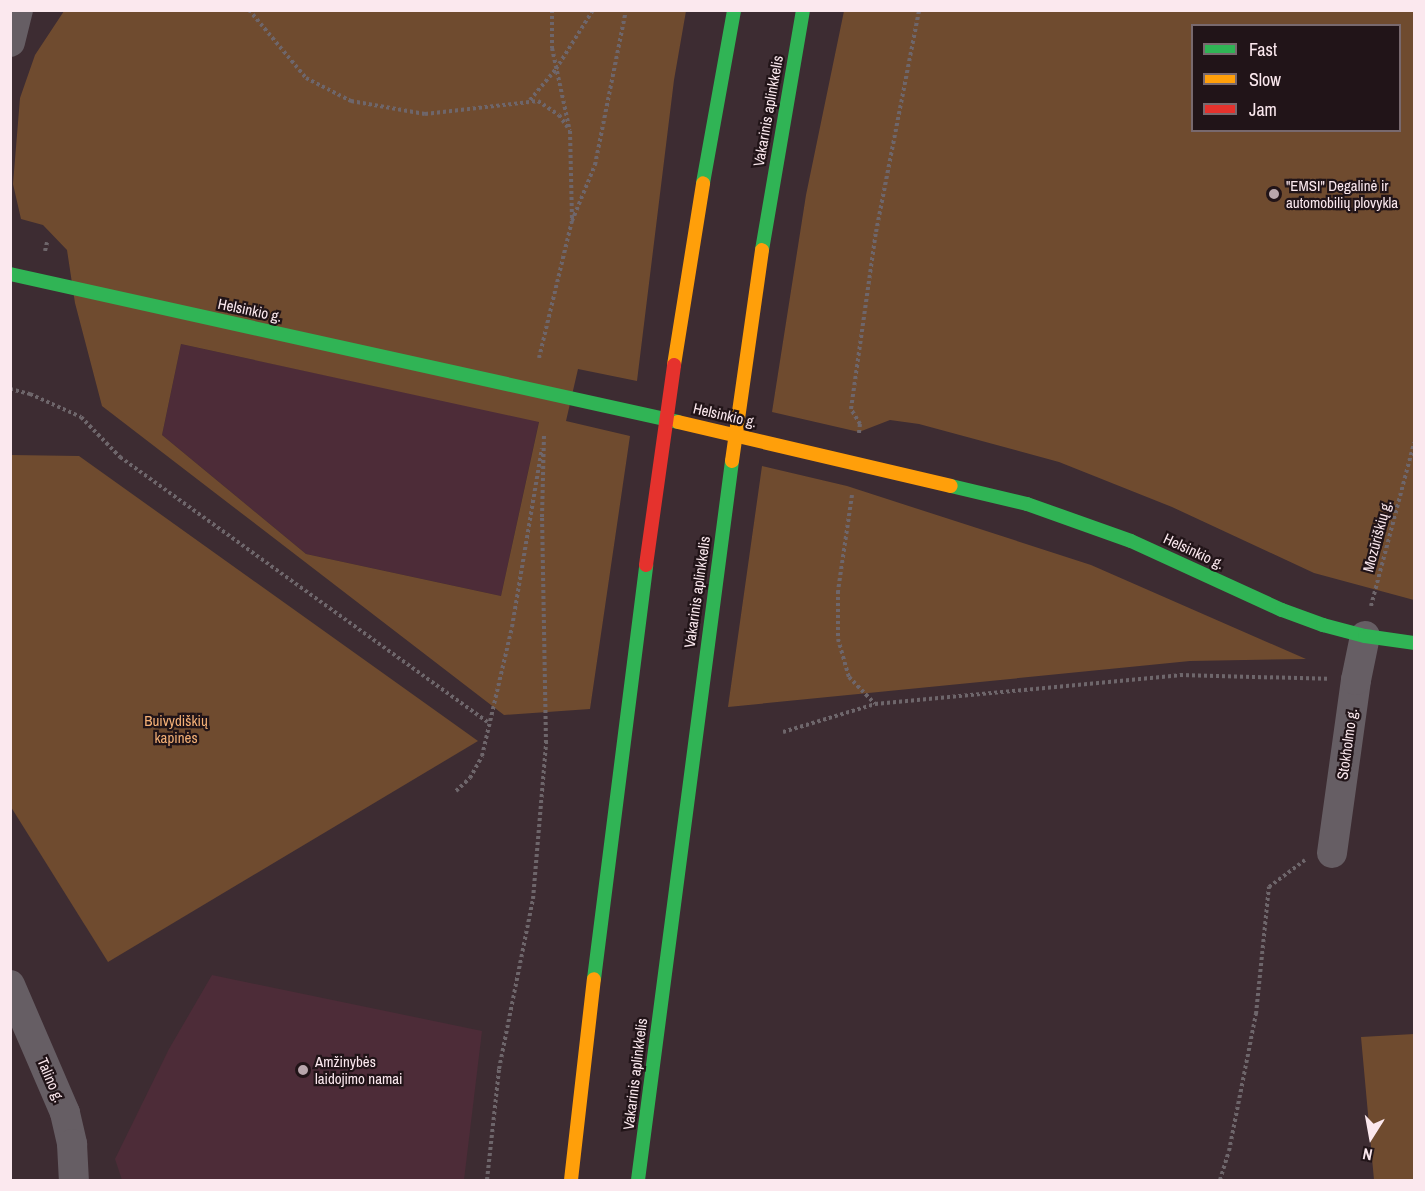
<!DOCTYPE html>
<html>
<head>
<meta charset="utf-8">
<style>
  body { margin:0 }
  #map { position:relative; width:1425px; height:1191px; overflow:hidden; background:#3d2c32; font-family:"Archivo Narrow",sans-serif }
  div>[style] { position:absolute }
  .built>* { inset:0; background:#4d2c38 }
  .green>* { inset:0; background:#6f4b2f }
  .path>* { height:4px; margin-top:-2px; transform-origin:0; background:repeating-linear-gradient(90deg,#6e666b 0 3px,transparent 0 6px) }
  .street>* { height:30px; margin:-15px; padding:0 15px; transform-origin:15px; border-radius:15px; background:#665e64 }
  .fast>* { height:14px; margin:-7px; padding:0 7px; transform-origin:7px; border-radius:7px; background:#30b455 }
  .slow>* { height:14px; margin:-7px; padding:0 7px; transform-origin:7px; border-radius:7px; background:#ff9f0a }
  .jam>* { height:14px; margin:-7px; padding:0 7px; transform-origin:7px; border-radius:7px; background:#e5322d }
  .dots>* { width:16px; height:16px; translate:-50% -50%; box-sizing:border-box; border:3px solid #211418; border-radius:50% }
  span { translate:-50% -50%; white-space:nowrap; text-align:center; line-height:1.15; -webkit-text-stroke:4.5px #211418; paint-order:stroke }
  .street-label { font-size:15px; color:#fbe8ee }
  .poi-label { font-size:15px; color:#fbe8ee }
  .left { translate:0 -50%; text-align:left }
  .park-label { font-size:15px; color:#f4b076 }
  .frame { position:absolute; inset:0; border:12px solid #fbe8ee; pointer-events:none }
  .legend { position:absolute; left:1191px; top:24px; width:210px; height:108px; box-sizing:border-box; background:#211418; border:2px solid #78696e; margin:0; padding:8px 10px; list-style:none; font-size:18px; color:#fbe8ee }
  .legend li { display:flex; align-items:center; gap:12px; height:30px }
  .legend b { width:30px; border:2px solid #78696e }
  .north { position:absolute; left:1341px; top:1107px; width:60px; height:60px; -webkit-text-stroke:4px #211418; paint-order:stroke; rotate:191deg; font-size:16px; font-weight:700; line-height:24px; text-align:center; color:#fbe8ee }
  .north::after { content:''; display:block; margin:auto; width:21px; height:27px; background:#fbe8ee; clip-path:polygon(50% 0,100% 100%,50% 72%,0 100%) }
</style>
</head>
<body>
<div id="map">
  <div class="built">
    <div style="clip-path:polygon(181px 344px,539px 421px,501px 596px,306px 554px,162px 435px)"></div>
    <div style="clip-path:polygon(212px 975px,482px 1031px,464px 1180px,122px 1180px,115px 1159px,169px 1049px)"></div>
  </div>
  <div class="green">
    <div style="clip-path:polygon(evenodd,64px 11px,686px 11px,674px 80px,637px 381px,578px 369px,566px 421px,630px 436px,590px 709px,504px 715px,102px 406px,75px 303px,67px 250px,43px 225px,21px 219px,13px 184px,20px 98px,35px 55px,64px 11px,181px 344px,539px 422px,501px 596px,306px 554px,162px 435px,181px 344px)"></div>
    <div style="clip-path:polygon(evenodd,844px 11px,1414px 11px,1414px 600px,1314px 573px,1172px 507px,1059px 462px,919px 424px,890px 420px,859px 432px,772px 412px,806px 195px,844px 11px,1192px 26px,1400px 26px,1400px 130px,1192px 130px,1192px 26px)"></div>
    <div style="clip-path:polygon(11px 455px,79px 456px,478px 741px,108px 962px,11px 807px)"></div>
    <div style="clip-path:polygon(762px 466px,847px 486px,1091px 565px,1306px 659px,1190px 661px,728px 707px)"></div>
    <div style="clip-path:polygon(1414px 1034px,1414px 1180px,1374px 1180px,1361px 1037px)"></div>
  </div>
  <div class="path">
    <div style="left:249px;top:10px;width:89px;rotate:50deg"></div>
    <div style="left:306px;top:78px;width:51px;rotate:27.1deg"></div>
    <div style="left:351px;top:101px;width:75px;rotate:10deg"></div>
    <div style="left:425px;top:114px;width:114px;rotate:-6.6deg"></div>
    <div style="left:538px;top:101px;width:25px;rotate:34deg"></div>
    <div style="left:559px;top:115px;width:19px;rotate:55deg"></div>
    <div style="left:570px;top:131px;width:90px;rotate:88.7deg"></div>
    <div style="left:552px;top:10px;width:38px;rotate:90deg"></div>
    <div style="left:552px;top:48px;width:81px;rotate:77.9deg"></div>
    <div style="left:530px;top:100px;width:40px;rotate:-50deg"></div>
    <div style="left:556px;top:69px;width:70px;rotate:-57.9deg"></div>
    <div style="left:45px;top:251px;width:9px;rotate:-77deg"></div>
    <div style="left:539px;top:358px;width:141px;rotate:-76.5deg"></div>
    <div style="left:572px;top:221px;width:61px;rotate:-67.7deg"></div>
    <div style="left:595px;top:165px;width:158px;rotate:-78.7deg"></div>
    <div style="left:10px;top:389px;width:21px;rotate:14deg"></div>
    <div style="left:30px;top:394px;width:56px;rotate:24.3deg"></div>
    <div style="left:81px;top:417px;width:56px;rotate:45.7deg"></div>
    <div style="left:120px;top:457px;width:453px;rotate:35.8deg"></div>
    <div style="left:859px;top:433px;width:9px;rotate:-84deg"></div>
    <div style="left:860px;top:424px;width:17px;rotate:-121deg"></div>
    <div style="left:851px;top:409px;width:179px;rotate:-82deg"></div>
    <div style="left:876px;top:232px;width:226px;rotate:-79deg"></div>
    <div style="left:852px;top:495px;width:97px;rotate:98.3deg"></div>
    <div style="left:838px;top:591px;width:48px;rotate:90deg"></div>
    <div style="left:838px;top:639px;width:40px;rotate:74deg"></div>
    <div style="left:849px;top:677px;width:37px;rotate:46deg"></div>
    <div style="left:1371px;top:606px;width:169px;rotate:-75.2deg"></div>
    <div style="left:783px;top:732px;width:96px;rotate:-16.9deg"></div>
    <div style="left:875px;top:704px;width:306px;rotate:-5.4deg"></div>
    <div style="left:1180px;top:675px;width:148px;rotate:1.5deg"></div>
    <div style="left:456px;top:791px;width:19px;rotate:-43deg"></div>
    <div style="left:470px;top:778px;width:25px;rotate:-61deg"></div>
    <div style="left:482px;top:756px;width:132px;rotate:-76.9deg"></div>
    <div style="left:512px;top:627px;width:181px;rotate:-80.5deg"></div>
    <div style="left:487px;top:1180px;width:112px;rotate:-83.8deg"></div>
    <div style="left:499px;top:1069px;width:173px;rotate:-78.7deg"></div>
    <div style="left:533px;top:899px;width:157px;rotate:-85.2deg"></div>
    <div style="left:546px;top:743px;width:226px;rotate:-91deg"></div>
    <div style="left:542px;top:517px;width:84px;rotate:-88.6deg"></div>
    <div style="left:1220px;top:1180px;width:30px;rotate:-73deg"></div>
    <div style="left:1229px;top:1151px;width:140px;rotate:-78.9deg"></div>
    <div style="left:1256px;top:1014px;width:128px;rotate:-84.2deg"></div>
    <div style="left:1269px;top:887px;width:45px;rotate:-36.9deg"></div>
  </div>
  <div class="street">
    <div style="left:10px;top:42px;width:33px;rotate:-76deg"></div>
    <div style="left:1332px;top:853px;width:175px;rotate:-82.1deg"></div>
    <div style="left:1356px;top:680px;width:45px;rotate:-78.4deg"></div>
    <div style="left:10px;top:985px;width:139px;rotate:66.7deg"></div>
    <div style="left:65px;top:1113px;width:32px;rotate:77deg"></div>
    <div style="left:72px;top:1144px;width:36px;rotate:87deg"></div>
  </div>
  <div class="fast">
    <div style="left:703px;top:183px;width:176px;rotate:-79.8deg"></div>
    <div style="left:762px;top:250px;width:243px;rotate:-80.3deg"></div>
    <div style="left:10px;top:274px;width:684px;rotate:12.49deg"></div>
    <div style="left:951px;top:486px;width:78px;rotate:13.3deg"></div>
    <div style="left:1027px;top:504px;width:110px;rotate:19.6deg"></div>
    <div style="left:1131px;top:541px;width:166px;rotate:24.6deg"></div>
    <div style="left:1282px;top:610px;width:44px;rotate:20.1deg"></div>
    <div style="left:1323px;top:625px;width:43px;rotate:14.7deg"></div>
    <div style="left:1365px;top:636px;width:49px;rotate:8.1deg"></div>
    <div style="left:594px;top:979px;width:417px;rotate:-82.8deg"></div>
    <div style="left:638px;top:1180px;width:725px;rotate:-82.55deg"></div>
  </div>
  <div class="slow">
    <div style="left:674px;top:365px;width:184px;rotate:-80.9deg"></div>
    <div style="left:678px;top:422px;width:280px;rotate:13.2deg"></div>
    <div style="left:732px;top:461px;width:213px;rotate:-81.9deg"></div>
    <div style="left:571px;top:1180px;width:202px;rotate:-83.5deg"></div>
  </div>
  <div class="jam">
    <div style="left:646px;top:565px;width:202px;rotate:-82deg"></div>
  </div>
  <div class="dots">
    <div style="left:1274px;top:194px;background:#b8a6ac"></div>
    <div style="left:303px;top:1070px;background:#b8a6ac"></div>
  </div>
  <div class="street-label">
    <span style="left:768px;top:111px;rotate:-80deg">Vakarinis aplinkkelis</span>
    <span style="left:250px;top:310px;rotate:12deg">Helsinkio g.</span>
    <span style="left:725px;top:415px;rotate:13deg">Helsinkio g.</span>
    <span style="left:1377px;top:536px;rotate:-75deg">Mozūriškių g.</span>
    <span style="left:1194px;top:551px;rotate:25deg">Helsinkio g.</span>
    <span style="left:697px;top:592px;rotate:-82deg">Vakarinis aplinkkelis</span>
    <span style="left:1347px;top:744px;rotate:-82deg">Stokholmo g.</span>
    <span style="left:635px;top:1074px;rotate:-83deg">Vakarinis aplinkkelis</span>
    <span style="left:51px;top:1080px;rotate:67deg">Talino g.</span>
  </div>
  <div class="poi-label">
    <span class="left" style="left:1286px;top:194px">"EMSI" Degalinė ir<br>automobilių plovykla</span>
    <span class="left" style="left:315px;top:1070px">Amžinybės<br>laidojimo namai</span>
  </div>
  <div class="park-label">
    <span style="left:176px;top:729px">Buivydiškių<br>kapinės</span>
  </div>
  <div class="frame"></div>
  <ul class="legend">
  <li><b style="height:8px;background:#30b455"></b>Fast</li>
  <li><b style="height:8px;background:#ff9f0a"></b>Slow</li>
  <li><b style="height:8px;background:#e5322d"></b>Jam</li>
  </ul>
  <div class="north">N</div>
</div>
</body>
</html>
